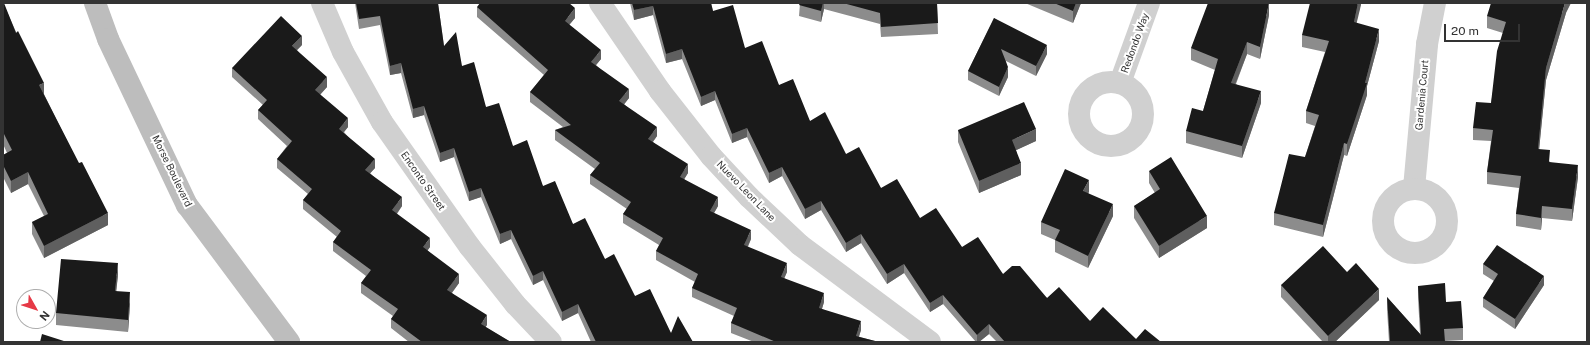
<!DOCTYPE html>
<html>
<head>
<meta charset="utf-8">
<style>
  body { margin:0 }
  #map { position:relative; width:1590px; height:345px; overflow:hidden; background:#fff; font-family:"Public Sans",sans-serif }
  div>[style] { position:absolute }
  .street>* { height:22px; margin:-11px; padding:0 11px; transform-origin:11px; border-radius:11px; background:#d0d0d0 }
  .street>.ring { margin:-11px; padding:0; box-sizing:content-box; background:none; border:22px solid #d0d0d0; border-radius:50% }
  .secondary>* { height:22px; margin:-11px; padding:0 11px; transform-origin:11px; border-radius:11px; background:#bdbdbd }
  .wall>* { inset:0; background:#8c8c8c }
  .shaded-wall>* { inset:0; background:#5f5f5f }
  .building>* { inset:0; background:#1a1a1a }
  span { translate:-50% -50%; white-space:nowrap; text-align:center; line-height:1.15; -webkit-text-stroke:4px #fff; paint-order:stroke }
  .street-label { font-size:10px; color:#333 }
  .frame { position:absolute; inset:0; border:4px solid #333; pointer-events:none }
  .north { position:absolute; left:16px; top:289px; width:40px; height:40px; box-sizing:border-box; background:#fff; border:1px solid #adadad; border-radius:50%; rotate:129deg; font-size:11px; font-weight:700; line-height:16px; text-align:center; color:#333 }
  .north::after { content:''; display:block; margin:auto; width:14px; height:18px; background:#e63946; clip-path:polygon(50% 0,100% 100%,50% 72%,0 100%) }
  .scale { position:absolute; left:1444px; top:24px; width:76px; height:18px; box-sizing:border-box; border:2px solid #333; border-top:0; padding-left:5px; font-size:12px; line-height:14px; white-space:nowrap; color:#333; -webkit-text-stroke:3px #fff; paint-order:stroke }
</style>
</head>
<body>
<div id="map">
  <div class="street">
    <div style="left:322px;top:3px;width:53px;rotate:66.8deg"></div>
    <div style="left:343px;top:52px;width:80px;rotate:60.9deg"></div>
    <div style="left:382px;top:122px;width:153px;rotate:54.9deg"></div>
    <div style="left:470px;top:247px;width:73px;rotate:51.7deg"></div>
    <div style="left:515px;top:304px;width:52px;rotate:46.5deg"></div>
    <div style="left:600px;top:3px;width:107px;rotate:55.7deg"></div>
    <div style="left:660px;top:91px;width:83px;rotate:51.9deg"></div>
    <div style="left:711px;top:156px;width:56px;rotate:47.2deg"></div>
    <div style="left:749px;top:197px;width:70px;rotate:43.3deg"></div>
    <div style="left:800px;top:245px;width:162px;rotate:36.7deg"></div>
    <div class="ring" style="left:1079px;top:82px;width:42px;height:42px"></div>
    <div style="left:1120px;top:83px;width:85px;rotate:-70.1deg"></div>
    <div style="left:1414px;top:188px;width:145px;rotate:-84.8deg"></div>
    <div style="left:1427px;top:44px;width:42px;rotate:-79deg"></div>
    <div class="ring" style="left:1383px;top:189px;width:42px;height:42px"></div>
  </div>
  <div class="secondary">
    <div style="left:95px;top:3px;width:38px;rotate:70deg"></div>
    <div style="left:108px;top:39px;width:184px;rotate:64.6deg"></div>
    <div style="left:187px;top:205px;width:171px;rotate:53.3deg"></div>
  </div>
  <div class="wall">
    <div style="clip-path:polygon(3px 3px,44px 94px,108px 225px,44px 258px,32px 234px,32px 222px,44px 216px,28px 184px,11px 193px,3px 177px,3px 155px,7px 153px,3px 144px)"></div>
    <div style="clip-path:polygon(355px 3px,438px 3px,444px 46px,462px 66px,486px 107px,513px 146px,543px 186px,573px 224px,605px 259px,635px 296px,671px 333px,693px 342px,591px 342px,578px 313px,562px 321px,543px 280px,533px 285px,511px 239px,500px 244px,481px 197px,469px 201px,454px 157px,440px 162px,424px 115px,413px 118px,401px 73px,390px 75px,380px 25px,359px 29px)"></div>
    <div style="clip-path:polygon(630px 3px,711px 3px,713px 11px,745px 48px,779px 85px,810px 121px,846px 154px,881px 188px,920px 218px,962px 247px,1003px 274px,1090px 321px,1136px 339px,1161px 342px,997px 342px,989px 334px,979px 342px,976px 342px,943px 304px,930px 312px,904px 273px,887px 284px,861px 243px,846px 252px,821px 210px,805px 219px,782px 176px,769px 183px,747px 137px,732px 143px,715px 100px,701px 106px,682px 59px,666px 63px,653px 15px,634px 20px)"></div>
    <div style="clip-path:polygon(800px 3px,937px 3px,938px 34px,881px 37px,880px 24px,824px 9px,821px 22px,799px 16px)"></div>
    <div style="clip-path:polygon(1025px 3px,1081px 3px,1073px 23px)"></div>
    <div style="clip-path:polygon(1361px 3px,1356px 23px,1379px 41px,1367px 86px,1367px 95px,1347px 156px,1344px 155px,1323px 237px,1274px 225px,1274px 213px,1305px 157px,1315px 126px,1306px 123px,1306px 111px,1325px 52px,1302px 47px,1302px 35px)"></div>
    <div style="clip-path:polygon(477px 7px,575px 18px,569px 25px,601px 59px,596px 65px,629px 98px,624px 104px,657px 136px,653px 142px,688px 173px,684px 179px,718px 206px,714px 213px,751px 239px,748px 247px,787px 272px,784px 278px,824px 302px,822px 309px,861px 330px,859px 337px,879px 342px,754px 342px,731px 333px,731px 323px,734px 316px,692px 297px,692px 288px,695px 282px,656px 260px,656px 251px,659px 245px,623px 223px,623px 214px,627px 209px,590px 184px,590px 175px,595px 169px,555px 140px,555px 130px,563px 127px,530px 102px,530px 92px,544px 75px,477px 17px)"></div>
    <div style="clip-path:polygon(1566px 13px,1546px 80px,1539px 149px,1550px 162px,1578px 177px,1572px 221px,1542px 218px,1541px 230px,1516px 226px,1516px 214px,1519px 188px,1487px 184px,1487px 172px,1491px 141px,1473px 140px,1473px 128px,1491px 103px,1503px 33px,1487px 28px,1487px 16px)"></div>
    <div style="clip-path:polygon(1269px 15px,1260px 59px,1247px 54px,1236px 84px,1261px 103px,1242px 158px,1186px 143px,1186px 131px,1203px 111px,1215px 70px,1191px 60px,1191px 48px)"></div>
    <div style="clip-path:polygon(994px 18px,1047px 54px,1036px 76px,1006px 61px,1008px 77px,999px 96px,968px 80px,968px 71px)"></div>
    <div style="clip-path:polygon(302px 45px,297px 50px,327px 87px,320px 95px,348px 127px,344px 132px,375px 168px,370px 173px,402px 206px,397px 214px,430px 247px,427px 250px,459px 283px,452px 293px,487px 325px,485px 327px,511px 342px,409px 342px,391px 328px,391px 319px,393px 316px,361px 293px,361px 283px,366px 276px,333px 251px,333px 242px,337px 237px,303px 209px,303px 200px,308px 194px,277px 168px,277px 159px,287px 146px,258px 119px,258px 110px,263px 105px,232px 77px,232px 68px)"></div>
    <div style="clip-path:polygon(958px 130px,1036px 141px,1016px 150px,1021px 175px,979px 193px,958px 142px)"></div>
    <div style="clip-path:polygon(1149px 171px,1207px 228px,1159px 258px,1134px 218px,1134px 206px,1155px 193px,1149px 183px)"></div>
    <div style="clip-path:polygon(1089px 192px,1088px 193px,1113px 216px,1088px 268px,1055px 252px,1055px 240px,1041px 234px,1041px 222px)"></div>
    <div style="clip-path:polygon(1483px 264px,1544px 285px,1515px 329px,1483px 307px,1483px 298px,1494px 281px,1483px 274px)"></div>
    <div style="clip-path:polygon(1347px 272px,1379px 300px,1335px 342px,1323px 342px,1281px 297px,1281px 285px)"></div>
    <div style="clip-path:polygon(118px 275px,116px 291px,130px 304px,128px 332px,56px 325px,56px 313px)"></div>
    <div style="clip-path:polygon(1418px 286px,1446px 302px,1463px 328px,1463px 340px,1445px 341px,1445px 342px,1389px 342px,1387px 309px,1387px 297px,1420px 334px,1418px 298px)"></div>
  </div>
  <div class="shaded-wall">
    <div style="clip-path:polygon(823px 3px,824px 3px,824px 9px,821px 22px,821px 11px)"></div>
    <div style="clip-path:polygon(1076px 3px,1081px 3px,1073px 23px,1073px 11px)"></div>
    <div style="clip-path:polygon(1269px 3px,1269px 15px,1260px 59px,1260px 47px)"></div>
    <div style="clip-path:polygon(1358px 3px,1361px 3px,1361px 5px,1354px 34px,1354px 22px)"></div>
    <div style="clip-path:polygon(1565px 3px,1571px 3px,1566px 13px,1546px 80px,1538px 161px,1538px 149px,1546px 68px)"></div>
    <div style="clip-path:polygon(653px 6px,653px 15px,634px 20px,634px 10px)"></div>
    <div style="clip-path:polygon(575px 8px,575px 18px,565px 30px,565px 21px)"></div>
    <div style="clip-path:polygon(1379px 29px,1379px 41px,1367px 86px,1367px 95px,1347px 156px,1347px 144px,1365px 83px)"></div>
    <div style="clip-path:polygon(302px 36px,302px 45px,292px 55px,292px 46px)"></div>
    <div style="clip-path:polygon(1247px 42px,1247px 54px,1231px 95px,1231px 83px)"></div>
    <div style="clip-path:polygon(1047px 45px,1047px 54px,1036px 76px,1036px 66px)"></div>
    <div style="clip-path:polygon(682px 49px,682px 59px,666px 63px,666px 54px)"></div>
    <div style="clip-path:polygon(601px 50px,601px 59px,591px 71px,591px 62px)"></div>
    <div style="clip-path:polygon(401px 63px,401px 73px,390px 75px,390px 66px)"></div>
    <div style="clip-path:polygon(1008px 67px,1008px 77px,999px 96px,999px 87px)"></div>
    <div style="clip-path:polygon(327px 77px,327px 87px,315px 100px,315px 90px)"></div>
    <div style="clip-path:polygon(44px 83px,44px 95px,39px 85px)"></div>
    <div style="clip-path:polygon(629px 89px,629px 98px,619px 111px,619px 101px)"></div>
    <div style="clip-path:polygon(715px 91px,715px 100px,701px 106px,701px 97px)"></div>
    <div style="clip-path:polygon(1261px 91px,1261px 103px,1242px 158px,1242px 146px)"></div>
    <div style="clip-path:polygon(424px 106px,424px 115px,413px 118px,413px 109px)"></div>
    <div style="clip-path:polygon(348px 118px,348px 127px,339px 138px,339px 129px)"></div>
    <div style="clip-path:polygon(657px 127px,657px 136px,648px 148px,648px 139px)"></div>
    <div style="clip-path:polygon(747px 128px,747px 137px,732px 143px,732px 134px)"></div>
    <div style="clip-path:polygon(1036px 129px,1036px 141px,1012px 152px,1012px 140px)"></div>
    <div style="clip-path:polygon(1344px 143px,1344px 155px,1323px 237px,1323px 225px)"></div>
    <div style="clip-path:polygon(454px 148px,454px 157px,440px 162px,440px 153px)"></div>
    <div style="clip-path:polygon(375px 159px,375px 168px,365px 179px,365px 170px)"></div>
    <div style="clip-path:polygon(1021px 163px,1021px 175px,979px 193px,979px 181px)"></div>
    <div style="clip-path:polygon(688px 164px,688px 173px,680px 186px,680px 177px)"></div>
    <div style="clip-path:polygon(1578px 165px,1578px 177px,1572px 221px,1572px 209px)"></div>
    <div style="clip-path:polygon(782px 167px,782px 176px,769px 183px,769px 173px)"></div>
    <div style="clip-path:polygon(28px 172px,28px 184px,11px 193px,11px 181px)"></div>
    <div style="clip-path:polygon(1089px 180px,1089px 192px,1083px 203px,1083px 191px)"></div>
    <div style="clip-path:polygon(481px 188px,481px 197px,469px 201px,469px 192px)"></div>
    <div style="clip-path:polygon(402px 197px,402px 206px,392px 220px,392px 210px)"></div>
    <div style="clip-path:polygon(718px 197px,718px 206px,710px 220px,710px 211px)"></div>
    <div style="clip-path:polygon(821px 201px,821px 210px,805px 219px,805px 209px)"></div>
    <div style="clip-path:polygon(1113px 204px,1113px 216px,1088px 268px,1088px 256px)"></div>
    <div style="clip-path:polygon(1542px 206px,1542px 218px,1541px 230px,1541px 218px)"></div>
    <div style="clip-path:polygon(108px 213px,108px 225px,44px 258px,44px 246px)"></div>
    <div style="clip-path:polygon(1207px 216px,1207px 228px,1159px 258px,1159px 246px)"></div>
    <div style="clip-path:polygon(511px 230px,511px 239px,500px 244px,500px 234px)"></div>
    <div style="clip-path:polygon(751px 230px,751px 239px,744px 254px,744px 245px)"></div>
    <div style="clip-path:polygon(861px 234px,861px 243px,846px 252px,846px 243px)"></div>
    <div style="clip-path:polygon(430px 238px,430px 247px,423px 257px,423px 247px)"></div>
    <div style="clip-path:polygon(118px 263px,118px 275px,115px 303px,115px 291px)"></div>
    <div style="clip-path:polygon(787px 263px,787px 272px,781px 286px,781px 277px)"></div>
    <div style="clip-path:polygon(904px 264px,904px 273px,887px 284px,887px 274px)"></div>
    <div style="clip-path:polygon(543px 271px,543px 280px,533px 285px,533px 276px)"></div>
    <div style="clip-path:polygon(459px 274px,459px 283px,447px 299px,447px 290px)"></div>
    <div style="clip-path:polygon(1544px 276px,1544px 285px,1515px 329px,1515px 319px)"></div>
    <div style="clip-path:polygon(1379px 289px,1379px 300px,1335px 342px,1328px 342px,1328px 336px)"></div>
    <div style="clip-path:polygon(130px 292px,130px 304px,128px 332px,128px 320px)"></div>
    <div style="clip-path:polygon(824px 293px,824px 302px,819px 318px,819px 308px)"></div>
    <div style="clip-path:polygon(943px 295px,943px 304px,930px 312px,930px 303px)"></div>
    <div style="clip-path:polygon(578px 304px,578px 313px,562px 321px,562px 312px)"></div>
    <div style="clip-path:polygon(487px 315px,487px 325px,481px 334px,481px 324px)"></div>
    <div style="clip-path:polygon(861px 321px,861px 330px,857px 342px,856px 336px)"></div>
    <div style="clip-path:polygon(989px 324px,989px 334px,979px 342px,977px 342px,977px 335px)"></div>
  </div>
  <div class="building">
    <div style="clip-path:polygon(3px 3px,4px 3px,16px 33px,18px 31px,44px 83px,39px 85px,79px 163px,82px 162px,108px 213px,44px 246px,32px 222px,48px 214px,28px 172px,11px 181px,3px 165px,3px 155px,12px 150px,3px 132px)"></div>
    <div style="clip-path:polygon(356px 3px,438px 3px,444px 46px,456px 32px,462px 66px,474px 62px,486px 107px,499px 103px,513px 146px,527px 140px,543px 186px,555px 181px,573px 224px,585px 218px,605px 259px,614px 254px,635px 296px,650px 289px,671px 333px,678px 316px,693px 342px,610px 342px,609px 341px,606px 342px,596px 342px,578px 304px,562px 312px,543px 271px,533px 276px,511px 230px,500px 234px,481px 188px,469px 192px,454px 148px,440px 153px,424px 106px,413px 109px,401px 63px,390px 66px,380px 16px,359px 19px)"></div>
    <div style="clip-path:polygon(480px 3px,569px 3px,575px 8px,565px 21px,601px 50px,591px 62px,629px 89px,619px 101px,657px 127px,648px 139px,688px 164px,680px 177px,718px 197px,710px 211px,751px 230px,744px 245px,787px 263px,781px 277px,824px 293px,819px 308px,861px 321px,856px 336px,879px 342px,776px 342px,731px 323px,737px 308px,692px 288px,698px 274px,656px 251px,663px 238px,623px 214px,631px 202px,590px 175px,600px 163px,555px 130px,571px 125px,530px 92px,548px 70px,477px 7px)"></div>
    <div style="clip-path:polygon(632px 3px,711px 3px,713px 11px,733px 5px,745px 48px,762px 41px,779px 85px,793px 79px,810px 121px,825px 112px,846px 154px,859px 147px,881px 188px,897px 179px,920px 218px,936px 208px,962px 247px,978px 237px,1003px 274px,1012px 266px,1020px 266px,1047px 298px,1059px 287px,1090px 321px,1103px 307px,1136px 339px,1145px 329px,1161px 342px,1005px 342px,989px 324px,977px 335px,943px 295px,930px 303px,904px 264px,887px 274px,861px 234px,846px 243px,821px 201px,805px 209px,782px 167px,769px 173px,747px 128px,732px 134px,715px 91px,701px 97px,682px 49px,666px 54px,653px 6px,634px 10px)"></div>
    <div style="clip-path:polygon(800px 3px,823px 3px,821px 11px,799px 5px)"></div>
    <div style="clip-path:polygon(843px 3px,937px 3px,938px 23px,881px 27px,880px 13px)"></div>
    <div style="clip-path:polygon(1054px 3px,1076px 3px,1073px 11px)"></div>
    <div style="clip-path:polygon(1208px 3px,1269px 3px,1260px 47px,1247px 42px,1231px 83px,1261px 91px,1242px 146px,1186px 131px,1192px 108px,1203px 111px,1218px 59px,1191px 48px)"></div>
    <div style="clip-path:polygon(1310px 3px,1358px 3px,1354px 22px,1379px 29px,1365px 83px,1367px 83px,1347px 144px,1344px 143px,1323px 225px,1274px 213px,1289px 154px,1305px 157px,1319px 115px,1306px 111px,1329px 41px,1302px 35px)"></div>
    <div style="clip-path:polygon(1491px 3px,1565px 3px,1546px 68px,1538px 149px,1550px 150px,1549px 162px,1578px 165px,1572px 209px,1542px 206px,1541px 218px,1516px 214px,1521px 176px,1487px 172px,1493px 130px,1473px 128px,1476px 102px,1491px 103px,1497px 51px,1506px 22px,1487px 16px)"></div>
    <div style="clip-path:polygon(281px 16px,302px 36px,292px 46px,327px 77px,315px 90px,348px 118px,339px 129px,375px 159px,365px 170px,402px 197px,392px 210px,430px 238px,423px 247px,459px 274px,447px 290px,487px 315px,481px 324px,511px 342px,422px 342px,391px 319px,398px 309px,361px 283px,371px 270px,333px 242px,341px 231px,303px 200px,312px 189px,277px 159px,292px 141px,258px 110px,267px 100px,232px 68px)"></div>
    <div style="clip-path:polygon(994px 18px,1047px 45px,1036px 66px,1001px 49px,1008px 67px,999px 87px,968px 71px)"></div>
    <div style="clip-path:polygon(1024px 102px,1036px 129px,1012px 140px,1021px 163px,979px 181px,958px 130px)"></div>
    <div style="clip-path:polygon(1171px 157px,1207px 216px,1159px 246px,1134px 206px,1160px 189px,1149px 171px)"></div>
    <div style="clip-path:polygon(1065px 169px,1089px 180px,1083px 191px,1113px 204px,1088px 256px,1055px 240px,1060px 230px,1041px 222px)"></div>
    <div style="clip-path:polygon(1497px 245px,1544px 276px,1515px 319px,1483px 298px,1498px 274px,1483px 264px)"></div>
    <div style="clip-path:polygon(1323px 246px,1347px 272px,1356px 263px,1379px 289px,1328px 336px,1281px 285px)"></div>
    <div style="clip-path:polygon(61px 259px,118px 263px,115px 291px,130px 292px,128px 320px,56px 313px)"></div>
    <div style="clip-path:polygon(1445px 283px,1446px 302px,1461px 301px,1463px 328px,1444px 329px,1445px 342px,1390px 342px,1387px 297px,1421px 335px,1418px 286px)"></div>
    <div style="clip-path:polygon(42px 334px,67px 342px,40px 342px)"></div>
  </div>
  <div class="street-label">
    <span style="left:1135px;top:43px;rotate:-70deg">Redondo Way</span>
    <span style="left:1422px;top:95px;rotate:-85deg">Gardenia Court</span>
    <span style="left:172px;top:171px;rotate:64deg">Morse Boulevard</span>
    <span style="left:423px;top:181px;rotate:55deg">Enconto Street</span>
    <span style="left:746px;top:191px;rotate:46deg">Nuevo Leon Lane</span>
  </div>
  <div class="frame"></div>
  <div class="north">N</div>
  <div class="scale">20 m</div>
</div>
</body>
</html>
